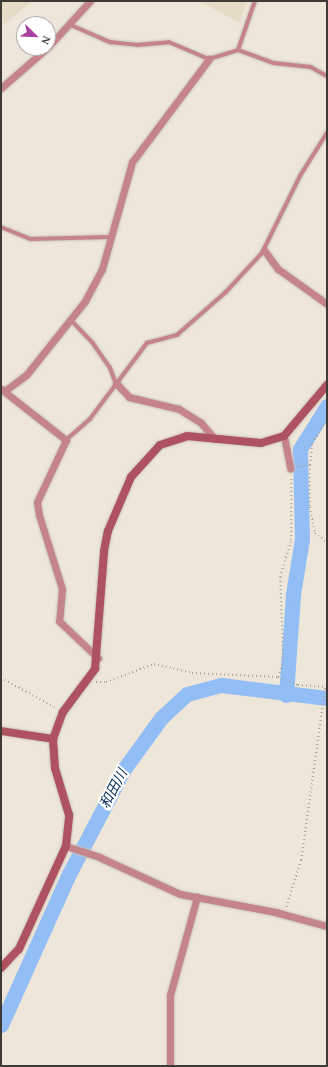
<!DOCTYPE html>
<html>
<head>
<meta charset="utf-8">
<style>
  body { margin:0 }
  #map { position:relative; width:328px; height:1067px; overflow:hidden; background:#ede6d9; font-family:"Times New Roman","Noto Sans JP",serif }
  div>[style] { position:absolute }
  .built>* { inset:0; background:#e5dbc6 }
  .river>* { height:15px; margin:-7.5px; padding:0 7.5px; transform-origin:7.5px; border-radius:7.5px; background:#92bef5 }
  .path>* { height:1.5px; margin-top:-0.75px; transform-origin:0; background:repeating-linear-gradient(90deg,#a9a49a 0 1px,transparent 0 4px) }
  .roads { filter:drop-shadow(0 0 1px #cac4b8) drop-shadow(0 0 1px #cac4b8) }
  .lane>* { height:3.5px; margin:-1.75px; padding:0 1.75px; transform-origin:1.75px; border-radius:1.75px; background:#c4848a }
  .street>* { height:7px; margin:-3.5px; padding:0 3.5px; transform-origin:3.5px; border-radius:3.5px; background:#c4848a }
  .secondary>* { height:8px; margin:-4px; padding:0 4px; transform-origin:4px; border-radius:4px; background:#ad525e }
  span { translate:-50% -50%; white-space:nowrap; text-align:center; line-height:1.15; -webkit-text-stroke:4px #fff; paint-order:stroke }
  .water-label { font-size:14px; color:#092f5a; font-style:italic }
  .frame { position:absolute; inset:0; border:2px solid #3e3b36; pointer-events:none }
  .north { position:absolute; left:16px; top:16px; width:40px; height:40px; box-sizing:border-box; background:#fff; border:1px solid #b2b1af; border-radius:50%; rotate:113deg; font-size:11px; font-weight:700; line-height:16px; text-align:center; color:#3e3b36 }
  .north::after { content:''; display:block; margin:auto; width:14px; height:18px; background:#a83e9f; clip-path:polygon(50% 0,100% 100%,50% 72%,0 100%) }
</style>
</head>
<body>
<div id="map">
  <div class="built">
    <div style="clip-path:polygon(1px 1px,32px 1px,3px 25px)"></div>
    <div style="clip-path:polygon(199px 1px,247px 1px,240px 23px)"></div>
  </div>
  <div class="river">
    <div style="left:286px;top:695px;width:101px;rotate:-86deg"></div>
    <div style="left:293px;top:594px;width:56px;rotate:-80.7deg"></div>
    <div style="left:302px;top:539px;width:90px;rotate:-91.3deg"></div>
    <div style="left:300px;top:449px;width:51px;rotate:-57.9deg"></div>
    <div style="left:1px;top:1025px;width:166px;rotate:-65.8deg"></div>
    <div style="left:69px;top:874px;width:119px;rotate:-62.4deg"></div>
    <div style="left:124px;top:769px;width:63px;rotate:-54deg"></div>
    <div style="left:161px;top:718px;width:35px;rotate:-43deg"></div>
    <div style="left:187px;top:694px;width:35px;rotate:-15deg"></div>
    <div style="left:221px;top:685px;width:107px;rotate:7deg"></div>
  </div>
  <div class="path">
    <div style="left:310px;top:465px;width:42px;rotate:90deg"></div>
    <div style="left:310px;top:507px;width:26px;rotate:79deg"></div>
    <div style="left:315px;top:533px;width:15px;rotate:37deg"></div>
    <div style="left:297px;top:467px;width:13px;rotate:-9deg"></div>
    <div style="left:310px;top:465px;width:22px;rotate:-85deg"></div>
    <div style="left:312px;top:443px;width:28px;rotate:-58deg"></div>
    <div style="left:278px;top:677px;width:16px;rotate:-72deg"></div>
    <div style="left:283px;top:662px;width:85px;rotate:-92deg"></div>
    <div style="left:280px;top:577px;width:39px;rotate:-73deg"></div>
    <div style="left:291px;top:540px;width:64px;rotate:-90deg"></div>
    <div style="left:1px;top:678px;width:63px;rotate:28.6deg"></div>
    <div style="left:96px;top:682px;width:10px"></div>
    <div style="left:106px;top:682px;width:51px;rotate:-20.6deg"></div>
    <div style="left:154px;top:664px;width:39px;rotate:13deg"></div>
    <div style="left:192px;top:673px;width:86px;rotate:2.7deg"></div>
    <div style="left:278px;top:677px;width:22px;rotate:22deg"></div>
    <div style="left:298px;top:685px;width:29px;rotate:4deg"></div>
    <div style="left:286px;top:907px;width:49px;rotate:-72.3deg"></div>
    <div style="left:301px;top:860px;width:175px;rotate:-82.1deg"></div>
  </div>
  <div class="roads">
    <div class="lane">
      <div style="left:71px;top:25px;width:43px;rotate:23.6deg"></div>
      <div style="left:110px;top:42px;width:27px;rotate:6deg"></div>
      <div style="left:137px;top:45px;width:32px;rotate:-5deg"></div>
      <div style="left:169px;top:42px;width:43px;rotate:23deg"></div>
      <div style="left:209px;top:59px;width:30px;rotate:-17deg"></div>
      <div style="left:238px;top:50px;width:38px;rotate:20deg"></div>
      <div style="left:274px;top:63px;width:37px;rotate:6deg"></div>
      <div style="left:311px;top:67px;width:18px;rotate:29deg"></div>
      <div style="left:238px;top:50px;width:52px;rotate:-70.9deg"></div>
      <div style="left:1px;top:227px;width:32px;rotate:22deg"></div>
      <div style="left:31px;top:239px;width:78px;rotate:-1.5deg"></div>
      <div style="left:72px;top:321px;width:30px;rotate:46deg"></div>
      <div style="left:93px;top:343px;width:29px;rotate:55deg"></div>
      <div style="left:110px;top:367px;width:17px;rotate:69deg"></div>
      <div style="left:66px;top:440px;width:32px;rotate:-41deg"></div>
      <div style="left:90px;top:419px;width:95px;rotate:-53.1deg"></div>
      <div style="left:147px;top:343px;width:31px;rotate:-15deg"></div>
      <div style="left:177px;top:335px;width:65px;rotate:-41.3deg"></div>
      <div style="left:226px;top:292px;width:53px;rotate:-47.3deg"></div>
      <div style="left:262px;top:253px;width:86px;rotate:-63.7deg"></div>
      <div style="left:300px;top:176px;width:51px;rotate:-57.9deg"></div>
    </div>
    <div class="street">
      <div style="left:48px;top:47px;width:62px;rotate:-47.6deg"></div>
      <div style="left:1px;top:88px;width:61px;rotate:-41deg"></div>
      <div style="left:264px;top:250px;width:24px;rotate:54deg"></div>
      <div style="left:278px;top:269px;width:60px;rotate:35.5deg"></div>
      <div style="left:116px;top:383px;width:19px;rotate:47deg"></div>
      <div style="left:129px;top:397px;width:51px;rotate:13.5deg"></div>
      <div style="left:179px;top:409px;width:26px;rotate:32deg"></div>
      <div style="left:201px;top:423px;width:21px;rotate:49deg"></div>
      <div style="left:1px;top:389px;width:83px;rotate:38.1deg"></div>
      <div style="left:66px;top:440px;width:68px;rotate:115.1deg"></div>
      <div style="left:37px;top:502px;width:13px;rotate:81deg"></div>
      <div style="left:39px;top:515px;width:77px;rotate:72.7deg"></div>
      <div style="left:62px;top:589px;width:32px;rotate:95deg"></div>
      <div style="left:59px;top:621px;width:54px;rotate:43.5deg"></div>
      <div style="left:6px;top:390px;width:26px;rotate:-37deg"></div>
      <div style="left:27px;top:374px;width:93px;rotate:-51.5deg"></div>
      <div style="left:85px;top:301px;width:36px;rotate:-62deg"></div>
      <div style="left:102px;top:269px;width:111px;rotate:-74.3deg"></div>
      <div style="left:132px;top:162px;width:129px;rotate:-53.2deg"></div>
      <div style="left:284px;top:436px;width:33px;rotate:79deg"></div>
      <div style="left:66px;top:846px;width:35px;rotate:18deg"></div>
      <div style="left:99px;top:857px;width:89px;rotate:24.6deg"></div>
      <div style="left:180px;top:894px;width:97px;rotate:10.7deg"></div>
      <div style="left:275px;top:912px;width:54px;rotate:15.1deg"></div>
      <div style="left:170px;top:1066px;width:71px;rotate:-90deg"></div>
      <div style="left:170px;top:995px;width:102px;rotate:-74.6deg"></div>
    </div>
    <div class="secondary">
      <div style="left:1px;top:731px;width:53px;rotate:8.7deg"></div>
      <div style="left:1px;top:968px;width:26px;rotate:-47deg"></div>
      <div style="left:19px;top:949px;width:113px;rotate:-65.5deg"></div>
      <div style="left:66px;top:846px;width:31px;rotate:-84deg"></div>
      <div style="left:69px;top:815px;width:49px;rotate:-106.6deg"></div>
      <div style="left:55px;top:768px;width:29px;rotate:-94deg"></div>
      <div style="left:53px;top:739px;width:29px;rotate:-70deg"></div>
      <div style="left:63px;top:712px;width:54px;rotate:-53.3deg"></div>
      <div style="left:95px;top:669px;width:118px;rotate:-85.6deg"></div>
      <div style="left:104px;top:551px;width:20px;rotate:-79deg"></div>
      <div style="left:108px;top:531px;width:59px;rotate:-66.9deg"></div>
      <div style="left:131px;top:477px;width:43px;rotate:-47.8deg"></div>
      <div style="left:160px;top:445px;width:28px;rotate:-18deg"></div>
      <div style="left:187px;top:436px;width:74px;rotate:5.4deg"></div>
      <div style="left:261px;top:443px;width:24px;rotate:-17deg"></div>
      <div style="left:284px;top:436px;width:67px;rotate:-49.9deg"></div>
    </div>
  </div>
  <div class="water-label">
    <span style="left:114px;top:789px;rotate:-62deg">和田川</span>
  </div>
  <div class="frame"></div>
  <div class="north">N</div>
</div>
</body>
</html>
